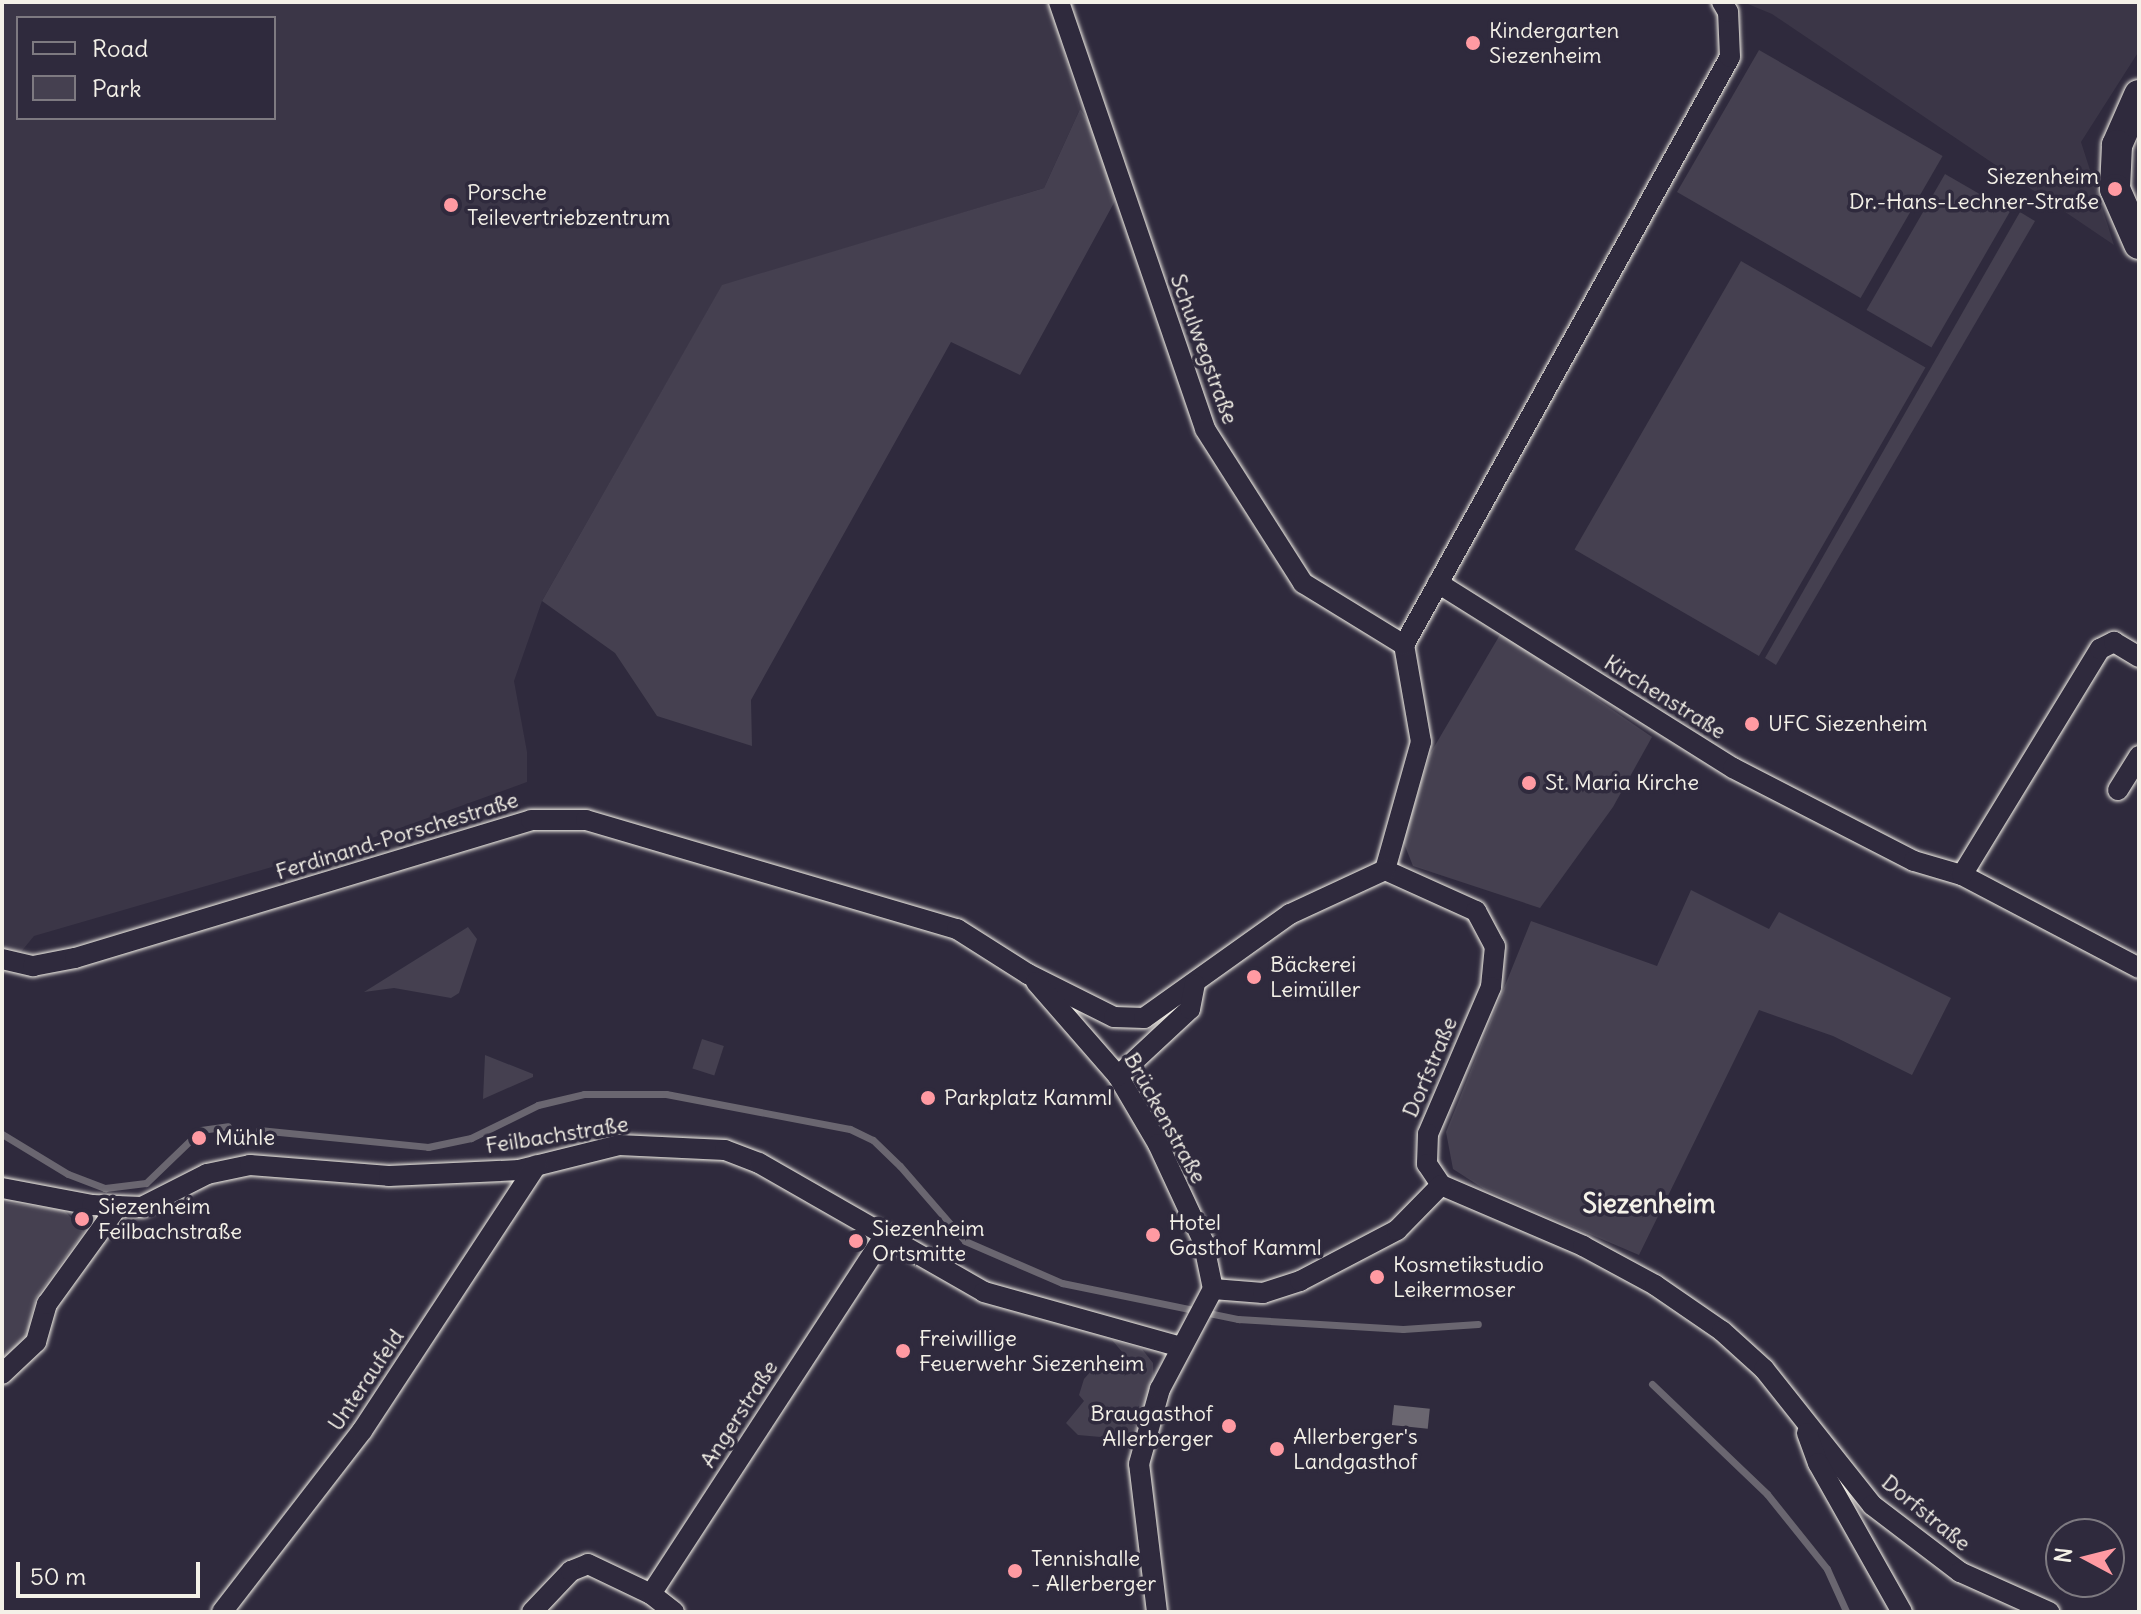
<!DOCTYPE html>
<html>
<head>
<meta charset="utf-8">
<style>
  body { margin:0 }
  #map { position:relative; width:2141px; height:1614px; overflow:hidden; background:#2f2a3d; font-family:Delius,sans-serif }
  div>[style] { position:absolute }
  .built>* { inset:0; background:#3b3647 }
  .green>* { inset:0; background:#454050; transform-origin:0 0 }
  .water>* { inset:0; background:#6a6670; transform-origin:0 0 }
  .stream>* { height:7px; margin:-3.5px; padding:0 3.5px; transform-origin:3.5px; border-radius:3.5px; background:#6a6670 }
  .roads { filter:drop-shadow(0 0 2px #f4f1e8) drop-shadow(0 0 2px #f4f1e8) }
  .street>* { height:20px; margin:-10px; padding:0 10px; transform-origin:10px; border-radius:10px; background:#2f2a3d }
  .secondary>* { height:30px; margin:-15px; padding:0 15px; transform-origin:15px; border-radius:15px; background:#2f2a3d }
  .dots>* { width:22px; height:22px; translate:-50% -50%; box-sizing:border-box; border:4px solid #2f2a3d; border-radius:50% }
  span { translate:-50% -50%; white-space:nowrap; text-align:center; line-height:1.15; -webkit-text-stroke:7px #2f2a3d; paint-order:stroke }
  .poi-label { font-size:22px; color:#f4f1e8 }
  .left { translate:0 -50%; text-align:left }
  .right { translate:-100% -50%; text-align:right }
  .street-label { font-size:22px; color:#f4f1e8 }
  .quarter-label { font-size:26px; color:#f4f1e8; font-weight:700 }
  .frame { position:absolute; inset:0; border:4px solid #f4f1e8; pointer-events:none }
  .legend { position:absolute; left:16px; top:16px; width:260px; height:104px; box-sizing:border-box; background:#2f2a3d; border:2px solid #7e7a81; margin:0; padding:10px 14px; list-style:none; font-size:24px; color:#f4f1e8 }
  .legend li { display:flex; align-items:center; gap:16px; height:40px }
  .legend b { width:40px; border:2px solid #7e7a81 }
  .north { position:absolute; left:2045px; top:1518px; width:80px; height:80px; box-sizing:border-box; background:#2f2a3d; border:2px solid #7e7a81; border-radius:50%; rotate:277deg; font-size:22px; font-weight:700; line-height:32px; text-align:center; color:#f4f1e8 }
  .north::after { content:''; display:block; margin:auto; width:28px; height:36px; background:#ff9aa2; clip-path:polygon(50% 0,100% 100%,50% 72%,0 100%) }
  .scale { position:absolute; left:16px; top:1562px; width:184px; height:36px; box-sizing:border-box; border:4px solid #f4f1e8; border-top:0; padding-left:10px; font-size:24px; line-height:28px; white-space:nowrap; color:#f4f1e8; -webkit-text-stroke:6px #2f2a3d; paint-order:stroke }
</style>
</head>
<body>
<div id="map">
  <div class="built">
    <div style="clip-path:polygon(evenodd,2px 2px,1050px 2px,1080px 109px,1044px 188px,722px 286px,542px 601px,514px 681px,527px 752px,527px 782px,375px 837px,34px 936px,2px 975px,2px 2px,18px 18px,274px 18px,274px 118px,18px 118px,18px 18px)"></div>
    <div style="clip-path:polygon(1743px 2px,2139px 2px,2139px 51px,2081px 142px,2114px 245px,1772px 14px)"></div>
  </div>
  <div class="green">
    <div style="left:1759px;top:50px;width:212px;height:164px;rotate:30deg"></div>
    <div style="clip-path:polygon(1080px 109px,1127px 179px,1020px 375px,951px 342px,751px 700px,752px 746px,657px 716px,615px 653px,542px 601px,722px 285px,1044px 188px)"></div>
    <div style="left:1945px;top:174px;width:75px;height:157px;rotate:30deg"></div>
    <div style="clip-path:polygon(2020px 212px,2035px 221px,1776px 665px,1765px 658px)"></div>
    <div style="left:1741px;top:261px;width:213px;height:333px;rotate:30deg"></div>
    <div style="clip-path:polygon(1501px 633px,1652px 737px,1613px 807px,1540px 908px,1413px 866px,1403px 841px,1430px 754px)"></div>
    <div style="clip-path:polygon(1691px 890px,1769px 929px,1779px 912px,1951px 998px,1912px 1075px,1833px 1036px,1759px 1010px,1639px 1255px,1484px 1189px,1453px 1169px,1446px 1132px,1531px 921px,1657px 966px)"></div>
    <div style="clip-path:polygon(468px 927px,477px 939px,459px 993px,451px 998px,394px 988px,364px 992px)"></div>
    <div style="left:702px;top:1039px;width:23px;height:31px;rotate:18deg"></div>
    <div style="clip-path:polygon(485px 1055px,533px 1074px,533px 1077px,483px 1099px)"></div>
    <div style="clip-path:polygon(2px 1202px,64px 1210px,84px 1232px,36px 1298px,27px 1335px,2px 1360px)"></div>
    <div style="clip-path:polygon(1112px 1340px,1142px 1349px,1153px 1363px,1154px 1382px,1135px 1440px,1078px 1435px,1066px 1423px,1084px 1401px,1079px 1395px,1084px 1379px,1091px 1371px,1110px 1370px,1123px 1353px)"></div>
  </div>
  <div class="water">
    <div style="left:1394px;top:1405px;width:36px;height:20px;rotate:6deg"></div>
  </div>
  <div class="stream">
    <div style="left:259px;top:1130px;width:170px;rotate:5.7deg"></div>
    <div style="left:428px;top:1147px;width:44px;rotate:-11.8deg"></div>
    <div style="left:471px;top:1138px;width:75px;rotate:-26.2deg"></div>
    <div style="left:538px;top:1105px;width:47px;rotate:-13.4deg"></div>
    <div style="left:584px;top:1094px;width:82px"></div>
    <div style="left:666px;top:1094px;width:187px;rotate:10.8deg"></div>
    <div style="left:850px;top:1129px;width:25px;rotate:26deg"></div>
    <div style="left:873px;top:1140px;width:37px;rotate:44deg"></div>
    <div style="left:900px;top:1166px;width:99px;rotate:49.1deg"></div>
    <div style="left:965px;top:1241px;width:106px;rotate:23.4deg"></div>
    <div style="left:1062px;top:1283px;width:180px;rotate:11.6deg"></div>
    <div style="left:1238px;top:1319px;width:165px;rotate:3.5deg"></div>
    <div style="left:1403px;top:1329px;width:75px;rotate:-3.8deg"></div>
    <div style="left:2px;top:1134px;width:77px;rotate:31.2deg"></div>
    <div style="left:68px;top:1174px;width:40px;rotate:21deg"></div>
    <div style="left:105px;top:1188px;width:41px;rotate:-7deg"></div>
    <div style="left:146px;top:1183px;width:76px;rotate:-43.9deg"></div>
    <div style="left:201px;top:1130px;width:27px;rotate:-8deg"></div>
    <div style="left:1652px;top:1384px;width:159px;rotate:43.7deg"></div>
    <div style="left:1767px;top:1494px;width:96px;rotate:51.3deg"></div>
    <div style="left:1827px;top:1569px;width:46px;rotate:65.7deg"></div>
  </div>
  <div class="roads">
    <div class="street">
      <div style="left:1059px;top:2px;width:451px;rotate:71.1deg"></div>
      <div style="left:1205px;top:429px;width:183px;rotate:57.5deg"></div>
      <div style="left:1303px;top:583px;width:119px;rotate:31.5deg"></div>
      <div style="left:1438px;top:583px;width:348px;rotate:32.1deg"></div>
      <div style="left:1733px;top:768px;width:203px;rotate:27.2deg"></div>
      <div style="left:1914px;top:861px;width:50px;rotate:16.3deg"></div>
      <div style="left:1962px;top:875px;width:200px;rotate:27.7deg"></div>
      <div style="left:2118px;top:790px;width:40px;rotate:-58deg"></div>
      <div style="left:1385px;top:870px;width:100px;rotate:24.3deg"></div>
      <div style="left:1476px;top:911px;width:40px;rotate:62deg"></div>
      <div style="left:1495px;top:946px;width:41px;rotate:95.6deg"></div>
      <div style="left:1491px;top:987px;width:160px;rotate:113.2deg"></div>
      <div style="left:1428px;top:1134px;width:30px;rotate:92deg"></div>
      <div style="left:1427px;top:1164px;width:25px;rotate:56deg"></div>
      <div style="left:1441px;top:1185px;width:155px;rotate:23.2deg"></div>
      <div style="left:1583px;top:1246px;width:82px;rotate:28.4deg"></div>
      <div style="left:1655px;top:1285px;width:81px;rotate:34.5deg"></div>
      <div style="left:1722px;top:1331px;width:57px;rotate:42.1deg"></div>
      <div style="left:1764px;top:1369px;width:174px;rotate:51.5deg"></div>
      <div style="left:1872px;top:1505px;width:111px;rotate:37.3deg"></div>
      <div style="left:1960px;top:1572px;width:98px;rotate:24.2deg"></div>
      <div style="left:1385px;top:870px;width:133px;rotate:-74.3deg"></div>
      <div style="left:1421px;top:742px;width:98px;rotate:-99.9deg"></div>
      <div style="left:1404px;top:645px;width:672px;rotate:-61deg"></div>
      <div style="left:1730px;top:57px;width:45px;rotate:-92.5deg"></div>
      <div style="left:1728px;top:12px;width:12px;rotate:-121deg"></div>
      <div style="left:1962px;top:875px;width:265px;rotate:-58.6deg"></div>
      <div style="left:2100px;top:649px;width:16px;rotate:-27deg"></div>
      <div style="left:2114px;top:642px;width:29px;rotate:31deg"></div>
      <div style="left:2px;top:959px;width:32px;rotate:13deg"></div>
      <div style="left:33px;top:966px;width:43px;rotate:-10.8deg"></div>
      <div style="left:75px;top:958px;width:476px;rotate:-16.8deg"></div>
      <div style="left:531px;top:820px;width:55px"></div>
      <div style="left:586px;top:820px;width:387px;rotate:16.4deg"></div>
      <div style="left:957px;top:929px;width:84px;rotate:32.4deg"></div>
      <div style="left:1028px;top:974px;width:96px;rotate:26.6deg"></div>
      <div style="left:1114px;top:1017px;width:30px;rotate:2deg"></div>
      <div style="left:1144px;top:1018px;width:179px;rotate:-35.5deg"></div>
      <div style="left:1290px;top:914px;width:105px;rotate:-24.9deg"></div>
      <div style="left:1036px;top:982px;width:125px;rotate:48.9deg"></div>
      <div style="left:1118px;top:1076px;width:79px;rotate:59.5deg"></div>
      <div style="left:1158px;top:1144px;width:107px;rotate:65.1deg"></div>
      <div style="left:1203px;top:1241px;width:49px;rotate:78.2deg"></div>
      <div style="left:1118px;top:1076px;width:98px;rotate:-42.9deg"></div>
      <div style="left:1190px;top:1009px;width:25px;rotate:-79deg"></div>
      <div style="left:2px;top:1188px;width:92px;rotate:10.7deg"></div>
      <div style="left:92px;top:1205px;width:50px;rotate:2.3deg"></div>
      <div style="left:142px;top:1207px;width:73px;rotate:-26.9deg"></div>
      <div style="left:207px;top:1174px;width:44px;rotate:-11.8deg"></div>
      <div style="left:250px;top:1165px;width:139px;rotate:4.5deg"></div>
      <div style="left:389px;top:1176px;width:130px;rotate:-2.6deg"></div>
      <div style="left:519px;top:1170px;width:103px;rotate:-14deg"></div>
      <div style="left:619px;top:1145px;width:106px;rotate:2.7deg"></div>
      <div style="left:725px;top:1150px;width:36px;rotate:21deg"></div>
      <div style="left:759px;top:1163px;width:259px;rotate:29.8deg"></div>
      <div style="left:984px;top:1292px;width:205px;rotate:15.6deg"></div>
      <div style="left:1213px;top:1289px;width:50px;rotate:4.6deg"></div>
      <div style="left:1263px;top:1293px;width:39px;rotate:-18deg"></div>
      <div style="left:1300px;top:1281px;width:110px;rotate:-27.7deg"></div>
      <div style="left:1397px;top:1230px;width:63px;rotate:-45.6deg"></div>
      <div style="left:2px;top:1374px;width:47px;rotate:-43.3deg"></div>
      <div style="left:36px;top:1342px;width:40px;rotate:-74deg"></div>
      <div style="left:47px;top:1304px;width:121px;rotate:-54.1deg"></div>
      <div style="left:1807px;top:1433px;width:32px;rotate:70deg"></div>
      <div style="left:1818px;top:1463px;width:171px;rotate:60.6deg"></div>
      <div style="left:222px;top:1612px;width:229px;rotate:-52.3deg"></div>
      <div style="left:362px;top:1431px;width:318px;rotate:-56.7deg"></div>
      <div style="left:532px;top:1612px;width:57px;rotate:-46.4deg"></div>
      <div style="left:571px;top:1571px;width:18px;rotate:-22deg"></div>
      <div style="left:588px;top:1564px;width:70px;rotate:25.5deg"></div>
      <div style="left:674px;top:1612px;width:29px;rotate:-142deg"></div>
      <div style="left:651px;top:1594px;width:427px;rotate:-56.9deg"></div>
      <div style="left:1157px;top:1612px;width:149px;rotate:-96.9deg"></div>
      <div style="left:1139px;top:1464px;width:78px;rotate:-74.4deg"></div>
      <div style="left:1160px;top:1389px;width:113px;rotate:-62.1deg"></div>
    </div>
    <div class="secondary">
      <div style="left:2139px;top:95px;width:55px;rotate:113.7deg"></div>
      <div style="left:2117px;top:145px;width:44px;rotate:92.6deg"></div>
      <div style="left:2115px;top:189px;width:60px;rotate:66.4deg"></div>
    </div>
  </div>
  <div class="dots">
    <div style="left:1473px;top:43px;background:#ff9aa2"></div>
    <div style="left:2115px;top:189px;background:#ff9aa2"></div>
    <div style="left:451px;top:205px;background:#ff9aa2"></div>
    <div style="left:1752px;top:724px;background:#ff9aa2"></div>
    <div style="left:1529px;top:783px;background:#ff9aa2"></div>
    <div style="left:1254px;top:977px;background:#ff9aa2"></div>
    <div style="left:928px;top:1098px;background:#ff9aa2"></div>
    <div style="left:199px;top:1138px;background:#ff9aa2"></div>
    <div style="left:82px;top:1219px;background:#ff9aa2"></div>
    <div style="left:1153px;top:1235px;background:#ff9aa2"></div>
    <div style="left:856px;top:1241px;background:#ff9aa2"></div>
    <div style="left:1377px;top:1277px;background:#ff9aa2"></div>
    <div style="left:903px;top:1351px;background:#ff9aa2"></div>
    <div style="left:1229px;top:1426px;background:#ff9aa2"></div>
    <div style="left:1277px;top:1449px;background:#ff9aa2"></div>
    <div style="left:1015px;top:1571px;background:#ff9aa2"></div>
  </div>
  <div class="poi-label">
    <span class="left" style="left:1489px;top:43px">Kindergarten<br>Siezenheim</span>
    <span class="right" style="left:2099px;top:189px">Siezenheim<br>Dr.-Hans-Lechner-Straße</span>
    <span class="left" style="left:467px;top:205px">Porsche<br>Teilevertriebzentrum</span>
    <span class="left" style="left:1768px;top:724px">UFC Siezenheim</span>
    <span class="left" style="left:1545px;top:783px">St. Maria Kirche</span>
    <span class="left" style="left:1270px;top:977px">Bäckerei<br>Leimüller</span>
    <span class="left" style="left:944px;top:1098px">Parkplatz Kamml</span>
    <span class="left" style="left:215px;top:1138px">Mühle</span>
    <span class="left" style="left:98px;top:1219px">Siezenheim<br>Feilbachstraße</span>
    <span class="left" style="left:1169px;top:1235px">Hotel<br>Gasthof Kamml</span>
    <span class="left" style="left:872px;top:1241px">Siezenheim<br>Ortsmitte</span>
    <span class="left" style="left:1393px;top:1277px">Kosmetikstudio<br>Leikermoser</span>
    <span class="left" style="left:919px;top:1351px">Freiwillige<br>Feuerwehr Siezenheim</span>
    <span class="right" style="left:1213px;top:1426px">Braugasthof<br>Allerberger</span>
    <span class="left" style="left:1293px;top:1449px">Allerberger's<br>Landgasthof</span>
    <span class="left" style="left:1031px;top:1571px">Tennishalle<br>- Allerberger</span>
  </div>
  <div class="street-label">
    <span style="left:1204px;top:349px;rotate:70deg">Schulwegstraße</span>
    <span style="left:1665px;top:697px;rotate:32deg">Kirchenstraße</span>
    <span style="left:397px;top:836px;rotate:-17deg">Ferdinand-Porschestraße</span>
    <span style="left:1430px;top:1067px;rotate:-67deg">Dorfstraße</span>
    <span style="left:1165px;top:1118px;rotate:61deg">Brückenstraße</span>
    <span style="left:557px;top:1135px;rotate:-9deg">Feilbachstraße</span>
    <span style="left:366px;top:1380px;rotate:-56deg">Unteraufeld</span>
    <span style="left:739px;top:1414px;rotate:-57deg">Angerstraße</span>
    <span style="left:1926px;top:1513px;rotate:39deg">Dorfstraße</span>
  </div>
  <div class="quarter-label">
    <span style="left:1649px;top:1204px">Siezenheim</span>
  </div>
  <div class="frame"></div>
  <ul class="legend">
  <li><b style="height:10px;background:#2f2a3d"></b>Road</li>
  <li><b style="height:22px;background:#454050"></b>Park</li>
  </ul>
  <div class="north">N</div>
  <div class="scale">50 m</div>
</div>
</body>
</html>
